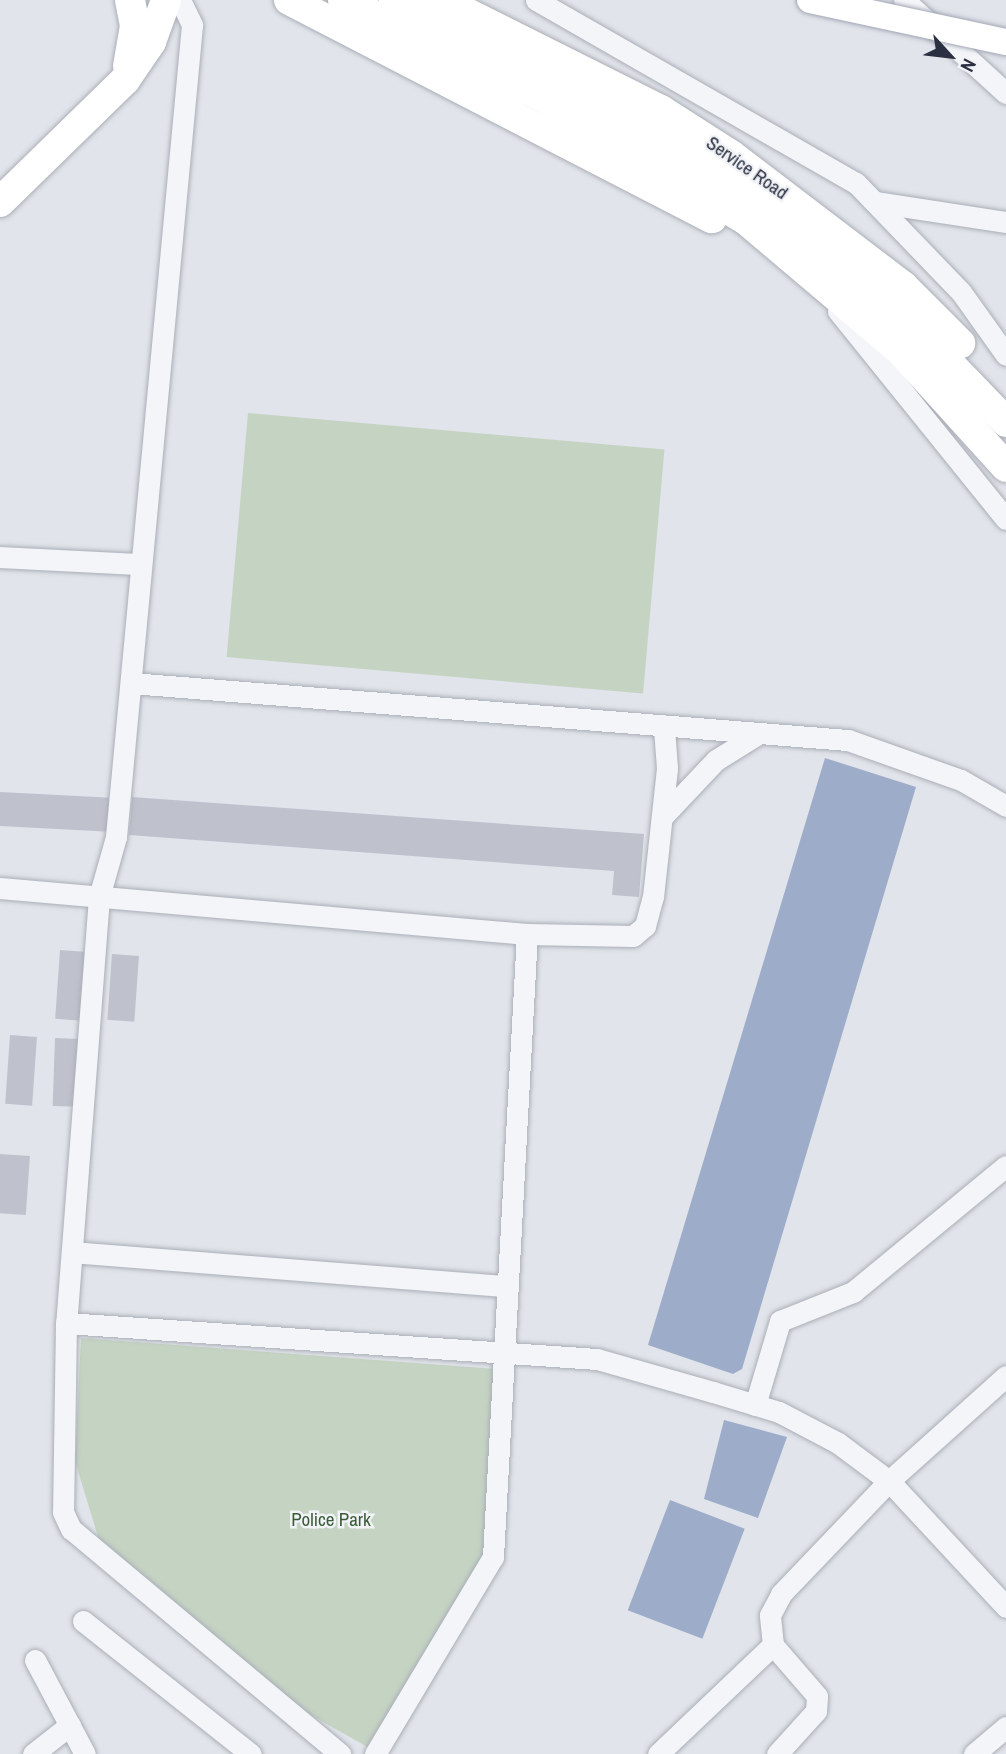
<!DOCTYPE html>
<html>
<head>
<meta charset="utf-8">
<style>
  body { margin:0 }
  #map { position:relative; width:1006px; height:1754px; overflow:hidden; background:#e1e4ea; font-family:"Archivo Narrow",sans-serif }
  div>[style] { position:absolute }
  .green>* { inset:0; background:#c5d3c3; transform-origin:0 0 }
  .water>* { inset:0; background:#9dadc9; transform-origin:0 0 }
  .building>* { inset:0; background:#bfc2cc; transform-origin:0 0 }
  .roads { filter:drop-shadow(0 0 2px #aaaeb7) drop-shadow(0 0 2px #aaaeb7) }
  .minor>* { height:21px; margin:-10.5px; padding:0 10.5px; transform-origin:10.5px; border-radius:10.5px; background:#f4f5f8 }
  .highway>* { height:30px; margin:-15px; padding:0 15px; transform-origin:15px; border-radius:15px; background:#fff }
  .bridges { filter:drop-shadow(0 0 2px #a1a7b5) drop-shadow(0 0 2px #a1a7b5) }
  .major-bridge>* { height:26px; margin:-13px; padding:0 13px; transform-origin:13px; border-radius:13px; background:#fff }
  span { translate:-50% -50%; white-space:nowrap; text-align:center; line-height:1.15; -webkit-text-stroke:5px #f1f3f7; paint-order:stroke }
  .street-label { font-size:19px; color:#2a3041 }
  .park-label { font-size:19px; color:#3a5d37 }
  .north { position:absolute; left:915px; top:21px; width:70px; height:70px; -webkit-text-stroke:5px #f1f3f7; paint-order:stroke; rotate:117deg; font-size:19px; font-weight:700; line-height:28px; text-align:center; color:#2a3041 }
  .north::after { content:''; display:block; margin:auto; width:24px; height:32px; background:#2a3041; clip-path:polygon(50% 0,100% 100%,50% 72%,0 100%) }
</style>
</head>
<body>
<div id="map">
  <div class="green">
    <div style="left:248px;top:413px;width:418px;height:245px;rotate:5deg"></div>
    <div style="clip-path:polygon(81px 1338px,510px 1370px,494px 1554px,371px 1749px,300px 1709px,102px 1550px,75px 1461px)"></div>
  </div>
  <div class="water">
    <div style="clip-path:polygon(825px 758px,916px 787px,742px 1369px,733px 1374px,648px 1345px)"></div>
    <div style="clip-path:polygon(724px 1420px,787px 1437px,758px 1518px,704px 1499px)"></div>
    <div style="left:670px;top:1500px;width:80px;height:118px;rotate:21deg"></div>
  </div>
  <div class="building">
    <div style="left:0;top:792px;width:111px;height:34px;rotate:3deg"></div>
    <div style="clip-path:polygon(132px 797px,644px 834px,639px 897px,612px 895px,614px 871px,129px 835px)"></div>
    <div style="left:60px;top:950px;width:27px;height:69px;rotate:4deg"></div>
    <div style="left:112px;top:954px;width:27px;height:66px;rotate:4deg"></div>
    <div style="left:10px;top:1035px;width:27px;height:69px;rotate:4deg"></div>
    <div style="left:55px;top:1038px;width:26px;height:68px;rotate:2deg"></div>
    <div style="left:0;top:1154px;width:30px;height:59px;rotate:4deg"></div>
  </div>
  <div class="roads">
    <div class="minor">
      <div style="left:180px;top:0;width:28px;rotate:64deg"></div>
      <div style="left:192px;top:25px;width:816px;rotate:95.35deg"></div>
      <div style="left:116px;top:837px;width:62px;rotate:105.8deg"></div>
      <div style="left:99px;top:897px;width:427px;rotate:94.4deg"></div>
      <div style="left:66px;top:1323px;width:189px;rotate:90.9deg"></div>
      <div style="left:63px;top:1512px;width:19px;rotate:65deg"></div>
      <div style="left:71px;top:1529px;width:351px;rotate:39.9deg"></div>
      <div style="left:536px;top:0;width:369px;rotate:29.8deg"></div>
      <div style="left:856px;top:183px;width:151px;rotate:46.1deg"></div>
      <div style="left:961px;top:292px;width:77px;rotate:54.5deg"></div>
      <div style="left:904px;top:0;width:138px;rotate:42.4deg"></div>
      <div style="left:875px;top:202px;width:133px;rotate:8.7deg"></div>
      <div style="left:838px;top:311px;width:267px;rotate:51.1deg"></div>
      <div style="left:0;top:557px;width:137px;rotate:2.9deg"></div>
      <div style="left:131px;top:683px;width:719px;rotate:4.55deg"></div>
      <div style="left:848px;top:740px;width:120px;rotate:19.5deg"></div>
      <div style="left:961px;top:780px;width:52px;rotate:30deg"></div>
      <div style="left:663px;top:816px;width:77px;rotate:-46.6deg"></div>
      <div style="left:716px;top:760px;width:49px;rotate:-31.8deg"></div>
      <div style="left:0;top:888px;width:529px;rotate:4.99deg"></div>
      <div style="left:527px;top:934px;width:106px;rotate:1.1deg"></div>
      <div style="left:633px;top:936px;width:16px;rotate:-40deg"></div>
      <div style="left:645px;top:926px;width:30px;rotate:-75deg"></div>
      <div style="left:653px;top:897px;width:130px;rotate:-83.8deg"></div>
      <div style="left:667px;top:768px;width:40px;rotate:-94.3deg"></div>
      <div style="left:72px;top:1252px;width:435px;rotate:4.5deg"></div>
      <div style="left:66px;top:1323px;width:532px;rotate:3.88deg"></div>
      <div style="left:597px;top:1359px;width:121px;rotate:15.9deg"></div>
      <div style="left:713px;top:1392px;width:69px;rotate:16.9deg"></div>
      <div style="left:779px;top:1412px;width:67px;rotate:27.7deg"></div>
      <div style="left:838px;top:1443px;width:64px;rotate:36.7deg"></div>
      <div style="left:889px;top:1481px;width:172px;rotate:47.1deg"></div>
      <div style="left:755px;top:1405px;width:88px;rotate:-73.4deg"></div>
      <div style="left:780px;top:1321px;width:79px;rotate:-21.7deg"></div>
      <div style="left:853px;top:1292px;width:198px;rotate:-39.5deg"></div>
      <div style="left:83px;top:1621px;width:214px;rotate:38.4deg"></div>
      <div style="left:35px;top:1660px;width:106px;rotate:62deg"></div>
      <div style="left:33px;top:1754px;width:47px;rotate:-38.1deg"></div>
      <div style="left:375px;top:1754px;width:230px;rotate:-59.1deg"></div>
      <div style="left:493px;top:1557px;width:624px;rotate:-86.88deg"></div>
      <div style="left:658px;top:1754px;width:158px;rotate:-43.5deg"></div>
      <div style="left:777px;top:1754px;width:58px;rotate:-47.8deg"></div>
      <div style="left:816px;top:1711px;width:15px;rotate:-86deg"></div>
      <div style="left:817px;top:1696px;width:67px;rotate:-130.8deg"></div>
      <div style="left:773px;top:1645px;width:30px;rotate:-96deg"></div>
      <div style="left:770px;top:1615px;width:24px;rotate:-62deg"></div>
      <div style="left:781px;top:1594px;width:156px;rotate:-46.3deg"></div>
      <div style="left:889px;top:1481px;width:157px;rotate:-41.9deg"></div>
      <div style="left:974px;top:1754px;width:42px;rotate:-40.2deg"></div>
    </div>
    <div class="highway">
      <div style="left:289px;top:0;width:476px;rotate:27.3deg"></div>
      <div style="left:343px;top:0;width:221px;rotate:26deg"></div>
      <div style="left:542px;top:97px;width:238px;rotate:31.1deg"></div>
      <div style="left:746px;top:220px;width:202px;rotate:40.2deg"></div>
      <div style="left:900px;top:350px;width:158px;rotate:47.8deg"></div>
      <div style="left:394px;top:0;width:174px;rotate:26deg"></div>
      <div style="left:550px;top:76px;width:243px;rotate:30.7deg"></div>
      <div style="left:759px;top:200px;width:207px;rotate:39.5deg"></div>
      <div style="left:919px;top:332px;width:125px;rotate:46deg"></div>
      <div style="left:441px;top:0;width:246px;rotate:26.6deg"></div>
      <div style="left:661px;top:110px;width:83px;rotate:32.7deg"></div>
      <div style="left:731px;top:155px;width:216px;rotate:37.3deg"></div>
      <div style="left:903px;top:286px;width:81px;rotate:45deg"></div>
      <div style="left:128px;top:66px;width:41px;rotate:-80.1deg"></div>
      <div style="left:135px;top:26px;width:26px;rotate:-101deg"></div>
      <div style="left:0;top:202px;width:175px;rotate:-44.3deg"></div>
      <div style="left:125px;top:80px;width:46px;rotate:-55.6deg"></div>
      <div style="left:151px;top:42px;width:45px;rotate:-70.3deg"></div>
    </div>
  </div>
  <div class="bridges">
    <div class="major-bridge">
      <div style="left:810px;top:0;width:200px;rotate:12.1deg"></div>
    </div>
  </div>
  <div class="street-label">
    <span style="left:747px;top:168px;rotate:35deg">Service Road</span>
  </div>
  <div class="park-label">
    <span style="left:331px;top:1520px">Police Park</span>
  </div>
  <div class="north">N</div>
</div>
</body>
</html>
